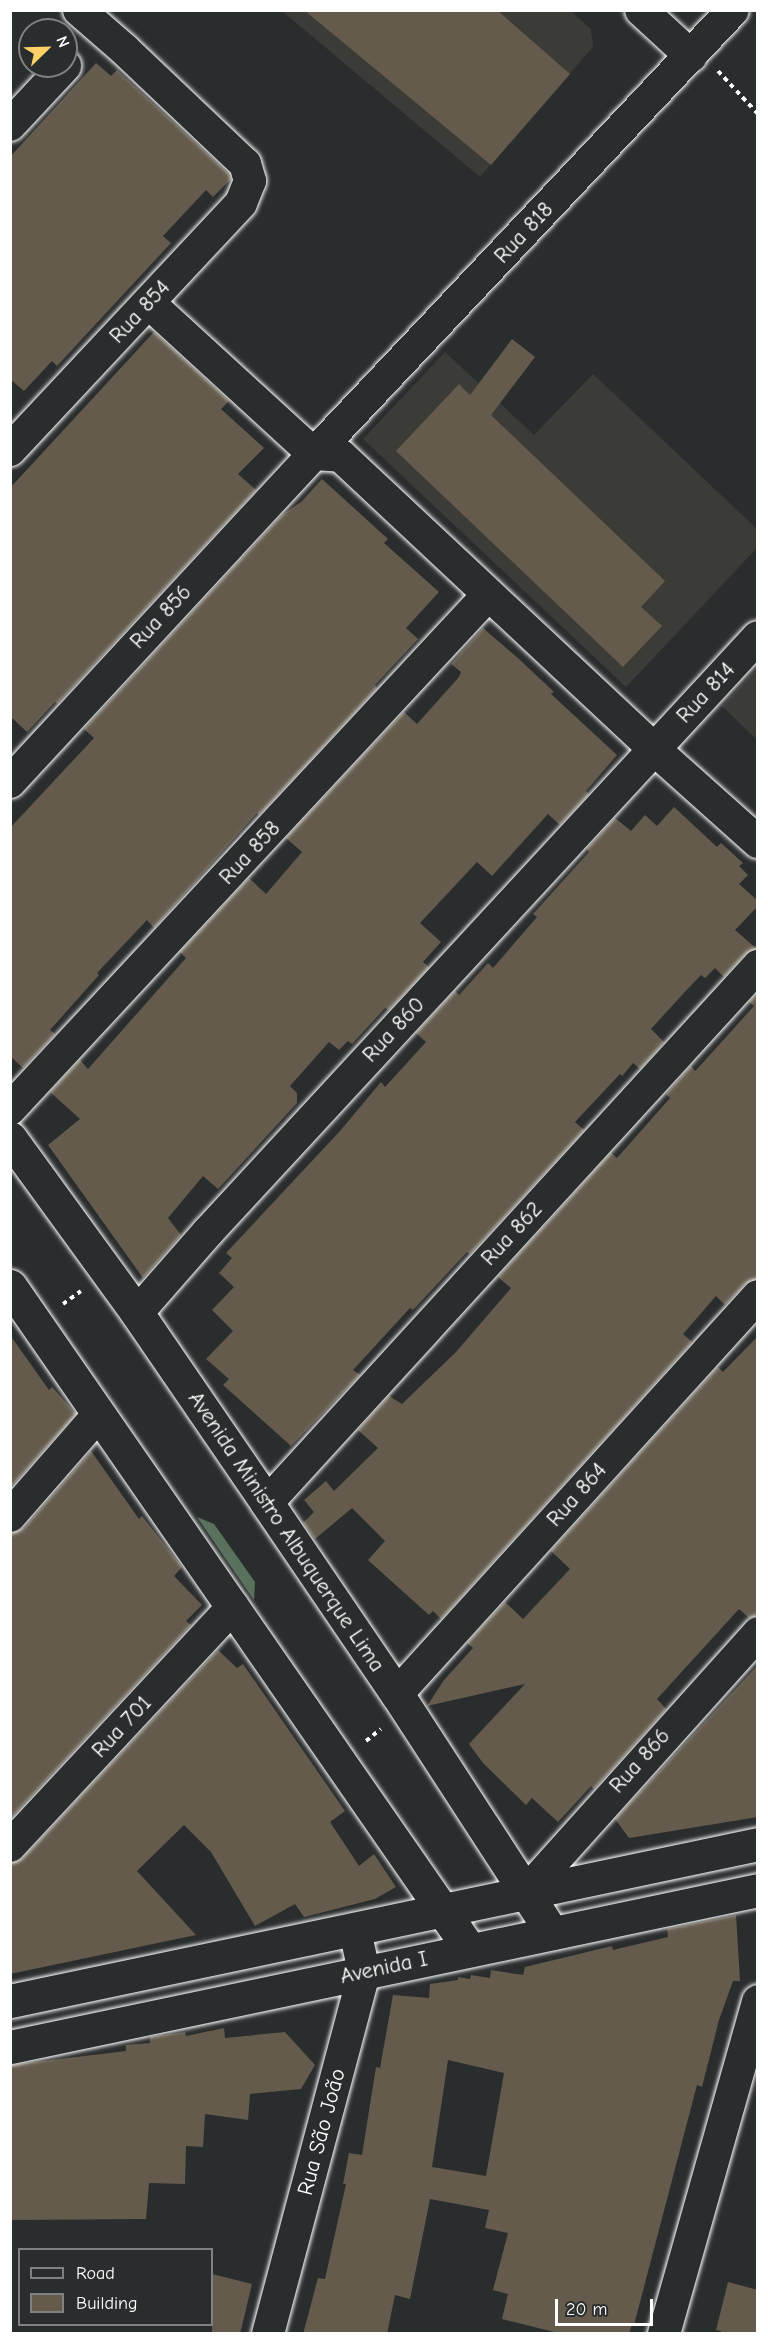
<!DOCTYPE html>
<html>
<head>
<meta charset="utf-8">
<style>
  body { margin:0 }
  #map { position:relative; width:768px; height:2344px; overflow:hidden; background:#2a2d2e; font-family:"Comic Neue",sans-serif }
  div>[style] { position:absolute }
  .built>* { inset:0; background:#3b3b37 }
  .green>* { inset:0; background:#5a715d }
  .building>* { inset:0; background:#645b4c }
  .path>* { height:4px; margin-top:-2px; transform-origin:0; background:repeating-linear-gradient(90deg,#fff 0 4.5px,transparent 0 9px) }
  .roads { filter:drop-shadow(0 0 2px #fff) drop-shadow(0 0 2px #fff) }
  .minor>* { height:32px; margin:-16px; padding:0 16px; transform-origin:16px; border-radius:16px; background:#2a2d2e }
  .tertiary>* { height:33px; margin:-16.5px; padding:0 16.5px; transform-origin:16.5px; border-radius:16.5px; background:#2a2d2e }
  span { translate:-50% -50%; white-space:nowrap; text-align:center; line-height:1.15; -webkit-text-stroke:5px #2a2d2e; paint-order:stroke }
  .street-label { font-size:22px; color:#fff }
  .frame { position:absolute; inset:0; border:12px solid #fff; pointer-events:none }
  .legend { position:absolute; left:18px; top:2248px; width:195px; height:78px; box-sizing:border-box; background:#2a2d2e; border:2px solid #7f8182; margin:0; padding:8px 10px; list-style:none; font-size:18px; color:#fff }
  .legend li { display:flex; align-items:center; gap:12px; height:30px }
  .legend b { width:30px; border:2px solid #7f8182 }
  .north { position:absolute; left:18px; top:18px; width:60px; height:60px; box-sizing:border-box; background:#2a2d2e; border:2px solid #7f8182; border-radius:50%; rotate:67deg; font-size:16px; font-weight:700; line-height:24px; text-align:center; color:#fff }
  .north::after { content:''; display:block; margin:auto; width:21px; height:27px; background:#ffd166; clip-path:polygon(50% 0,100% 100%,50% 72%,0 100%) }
  .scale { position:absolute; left:555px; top:2299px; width:98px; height:27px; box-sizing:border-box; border:3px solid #fff; border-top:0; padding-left:8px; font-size:18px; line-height:21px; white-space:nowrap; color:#fff; -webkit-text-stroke:4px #2a2d2e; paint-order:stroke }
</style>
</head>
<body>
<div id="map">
  <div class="built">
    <div style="clip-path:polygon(282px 11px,571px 11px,591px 29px,593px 47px,480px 177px)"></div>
    <div style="clip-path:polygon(445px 352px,534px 435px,593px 374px,757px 529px,757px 548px,626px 687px,363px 439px)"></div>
    <div style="clip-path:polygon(757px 668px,757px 740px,722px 706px)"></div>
  </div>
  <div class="green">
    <div style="clip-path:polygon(197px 1517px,214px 1524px,255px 1582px,254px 1600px)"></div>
  </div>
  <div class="building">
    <div style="clip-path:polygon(304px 10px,497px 10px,570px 74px,491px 165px)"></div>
    <div style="clip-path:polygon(96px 63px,111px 76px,117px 70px,229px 174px,231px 179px,213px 197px,206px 190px,163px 236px,171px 243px,57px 366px,52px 361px,24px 391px,10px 379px,10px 157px)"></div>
    <div style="clip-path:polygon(154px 332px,229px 401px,221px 409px,264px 448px,238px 474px,256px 490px,57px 704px,55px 702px,27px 732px,10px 716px,10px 488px)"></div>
    <div style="clip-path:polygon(512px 339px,535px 357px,491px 415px,665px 581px,641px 607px,662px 626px,623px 667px,396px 451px,459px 384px,470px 395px)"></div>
    <div style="clip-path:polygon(322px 479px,388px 539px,384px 543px,439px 592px,406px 628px,418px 639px,375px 685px,377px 688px,259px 815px,257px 813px,154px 928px,147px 920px,97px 973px,99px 975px,50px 1030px,55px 1034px,23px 1068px,10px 1056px,10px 828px,94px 738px,84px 729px,282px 515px,301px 502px)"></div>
    <div style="clip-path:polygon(483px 628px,520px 660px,554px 692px,551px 694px,617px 755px,586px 791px,589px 794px,560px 825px,548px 814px,492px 876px,477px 862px,420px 923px,441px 942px,423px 962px,429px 967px,389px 1010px,385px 1008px,352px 1044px,348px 1041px,339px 1050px,329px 1042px,290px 1086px,297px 1093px,297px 1103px,218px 1189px,203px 1176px,168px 1218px,181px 1235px,143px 1278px,48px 1145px,80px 1119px,50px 1092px,80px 1060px,88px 1069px,186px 958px,180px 952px,249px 878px,266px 894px,302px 852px,286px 838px,404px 712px,417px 724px,459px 677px,461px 672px,451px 664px)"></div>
    <div style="clip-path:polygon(674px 807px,717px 847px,721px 843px,743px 863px,739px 866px,748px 875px,739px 884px,758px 901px,758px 906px,735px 930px,757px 949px,745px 954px,724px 977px,715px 968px,705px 978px,701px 975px,682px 995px,651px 1029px,664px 1042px,640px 1069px,633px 1063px,622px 1076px,620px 1074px,575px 1122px,584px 1130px,470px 1254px,467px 1252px,413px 1310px,410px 1308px,353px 1370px,360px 1375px,291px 1446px,223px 1385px,229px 1379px,206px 1359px,233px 1331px,212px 1310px,234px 1287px,219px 1273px,232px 1258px,226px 1253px,340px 1131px,381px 1082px,385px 1087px,426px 1042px,416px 1033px,455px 991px,459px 995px,488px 963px,493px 968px,537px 917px,533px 914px,589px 852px,587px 849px,615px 818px,631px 831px,645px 815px,657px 826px)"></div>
    <div style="clip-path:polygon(758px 993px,758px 1279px,745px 1284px,725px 1305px,716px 1296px,683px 1334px,692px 1342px,441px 1619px,433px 1611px,429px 1615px,368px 1560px,385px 1541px,352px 1508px,315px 1539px,303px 1523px,314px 1512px,304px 1500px,326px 1481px,334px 1491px,378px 1448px,358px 1430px,389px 1396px,402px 1404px,456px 1352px,511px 1288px,498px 1277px,611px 1153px,617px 1158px,670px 1098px,666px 1094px,691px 1066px,695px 1071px,698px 1068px,754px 1006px,749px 1002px)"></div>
    <div style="clip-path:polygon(10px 1335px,49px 1390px,52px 1387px,76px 1414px,10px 1488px)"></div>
    <div style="clip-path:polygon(758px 1336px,758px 1616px,749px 1618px,739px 1609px,657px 1699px,666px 1709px,594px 1789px,591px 1786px,558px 1822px,532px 1798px,526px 1805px,483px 1763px,469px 1744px,525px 1684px,427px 1706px,444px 1680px,473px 1648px,467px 1643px,505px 1602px,523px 1619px,570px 1569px,551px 1551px,718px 1367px,723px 1372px)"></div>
    <div style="clip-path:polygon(91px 1451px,139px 1519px,142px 1516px,182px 1567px,174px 1576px,202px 1605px,186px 1621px,191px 1625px,10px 1819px,10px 1533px,24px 1528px)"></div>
    <div style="clip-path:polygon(218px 1650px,237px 1668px,243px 1664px,345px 1811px,330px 1822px,359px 1866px,374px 1854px,396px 1887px,375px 1899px,304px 1917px,295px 1904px,255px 1926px,211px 1852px,184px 1825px,137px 1871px,196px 1935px,10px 1974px,10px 1863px,23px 1858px)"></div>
    <div style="clip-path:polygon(758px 1665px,758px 1817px,629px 1838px,615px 1819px)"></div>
    <div style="clip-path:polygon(evenodd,736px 1915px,740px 1981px,733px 1981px,719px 2020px,702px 2087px,697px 2085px,634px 2325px,632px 2324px,629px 2334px,562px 2334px,502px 2319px,508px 2294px,493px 2290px,508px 2233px,485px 2228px,489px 2210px,430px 2199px,410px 2299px,395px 2295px,387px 2334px,303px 2334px,318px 2278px,325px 2279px,346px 2184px,343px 2184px,349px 2153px,362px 2155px,376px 2067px,380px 2068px,393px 1995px,429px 1998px,430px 1984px,458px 1980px,458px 1977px,470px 1979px,471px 1975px,490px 1978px,491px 1970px,523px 1975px,525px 1967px,612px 1946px,613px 1950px,668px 1937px,667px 1929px,736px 1915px,448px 2060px,504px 2073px,486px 2176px,432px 2167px,448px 2060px)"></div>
    <div style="clip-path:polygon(224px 2028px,225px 2038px,285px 2032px,315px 2065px,301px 2089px,250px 2094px,248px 2120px,205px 2114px,203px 2147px,186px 2146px,185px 2184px,149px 2183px,146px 2219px,10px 2220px,10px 2065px,126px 2051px,126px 2045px,150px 2043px,150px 2037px,185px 2032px,186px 2036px)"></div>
    <div style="clip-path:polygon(212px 2274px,252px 2284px,240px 2334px,212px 2334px)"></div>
    <div style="clip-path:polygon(728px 2282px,758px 2290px,758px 2334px,721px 2334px,721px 2331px,716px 2330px)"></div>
  </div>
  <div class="path">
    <div style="left:718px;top:71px;width:59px;rotate:47.1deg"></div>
    <div style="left:63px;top:1304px;width:22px;rotate:-36deg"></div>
    <div style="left:366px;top:1741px;width:19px;rotate:-39deg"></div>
  </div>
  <div class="roads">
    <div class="minor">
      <div style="left:641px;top:10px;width:68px;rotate:42.6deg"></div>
      <div style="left:10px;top:125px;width:81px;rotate:-47deg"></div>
      <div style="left:149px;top:303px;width:224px;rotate:42.5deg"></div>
      <div style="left:314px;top:454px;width:27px;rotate:4deg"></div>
      <div style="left:341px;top:456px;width:429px;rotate:43.1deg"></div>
      <div style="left:654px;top:749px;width:140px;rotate:41.8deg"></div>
      <div style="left:10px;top:450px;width:338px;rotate:-46.9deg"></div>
      <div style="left:241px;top:203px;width:24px;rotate:-68deg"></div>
      <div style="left:250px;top:181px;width:18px;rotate:-106deg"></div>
      <div style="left:245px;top:164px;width:166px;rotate:-136.5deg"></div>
      <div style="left:125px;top:50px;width:61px;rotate:-139deg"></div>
      <div style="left:10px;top:782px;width:447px;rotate:-47.2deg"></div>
      <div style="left:314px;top:454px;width:610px;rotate:-46.66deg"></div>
      <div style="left:10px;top:1109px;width:702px;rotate:-47.08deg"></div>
      <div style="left:137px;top:1313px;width:108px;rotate:-48.8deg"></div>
      <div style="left:208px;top:1232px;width:810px;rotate:-47.25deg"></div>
      <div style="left:267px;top:1503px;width:728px;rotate:-47.56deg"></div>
      <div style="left:10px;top:1516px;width:135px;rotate:-48.9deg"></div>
      <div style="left:397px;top:1694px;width:537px;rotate:-47.79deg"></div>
      <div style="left:10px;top:1846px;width:327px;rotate:-47deg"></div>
      <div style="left:526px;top:1892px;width:348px;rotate:-48.1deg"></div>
      <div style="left:268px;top:2334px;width:375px;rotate:-75.1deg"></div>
      <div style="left:364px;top:1972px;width:43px;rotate:-102.1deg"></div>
      <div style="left:664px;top:2334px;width:346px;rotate:-74.2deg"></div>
    </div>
    <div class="tertiary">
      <div style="left:10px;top:1138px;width:216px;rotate:54deg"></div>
      <div style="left:137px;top:1313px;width:230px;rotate:55.6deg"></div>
      <div style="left:267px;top:1503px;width:231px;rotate:55.8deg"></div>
      <div style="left:397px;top:1694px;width:285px;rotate:57deg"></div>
      <div style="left:10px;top:1286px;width:808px;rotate:55.29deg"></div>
      <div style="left:10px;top:2001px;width:764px;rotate:-11.85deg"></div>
      <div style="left:10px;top:2047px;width:764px;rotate:-11.85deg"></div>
    </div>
  </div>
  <div class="street-label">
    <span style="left:524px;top:233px;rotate:-47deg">Rua 818</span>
    <span style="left:140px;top:312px;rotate:-47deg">Rua 854</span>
    <span style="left:161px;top:617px;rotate:-47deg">Rua 856</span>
    <span style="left:706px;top:693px;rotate:-47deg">Rua 814</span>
    <span style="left:250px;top:853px;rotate:-47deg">Rua 858</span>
    <span style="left:394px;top:1030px;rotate:-47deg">Rua 860</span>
    <span style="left:512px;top:1234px;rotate:-47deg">Rua 862</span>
    <span style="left:577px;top:1495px;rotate:-48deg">Rua 864</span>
    <span style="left:286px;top:1532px;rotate:56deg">Avenida Ministro Albuquerque Lima</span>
    <span style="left:122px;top:1727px;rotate:-47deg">Rua 701</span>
    <span style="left:640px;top:1761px;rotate:-48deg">Rua 866</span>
    <span style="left:384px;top:1968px;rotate:-12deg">Avenida I</span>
    <span style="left:322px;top:2132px;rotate:-75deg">Rua São João</span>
  </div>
  <div class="frame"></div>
  <ul class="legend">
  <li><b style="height:8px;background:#2a2d2e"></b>Road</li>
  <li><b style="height:16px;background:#645b4c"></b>Building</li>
  </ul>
  <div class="north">N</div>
  <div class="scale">20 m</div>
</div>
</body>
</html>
